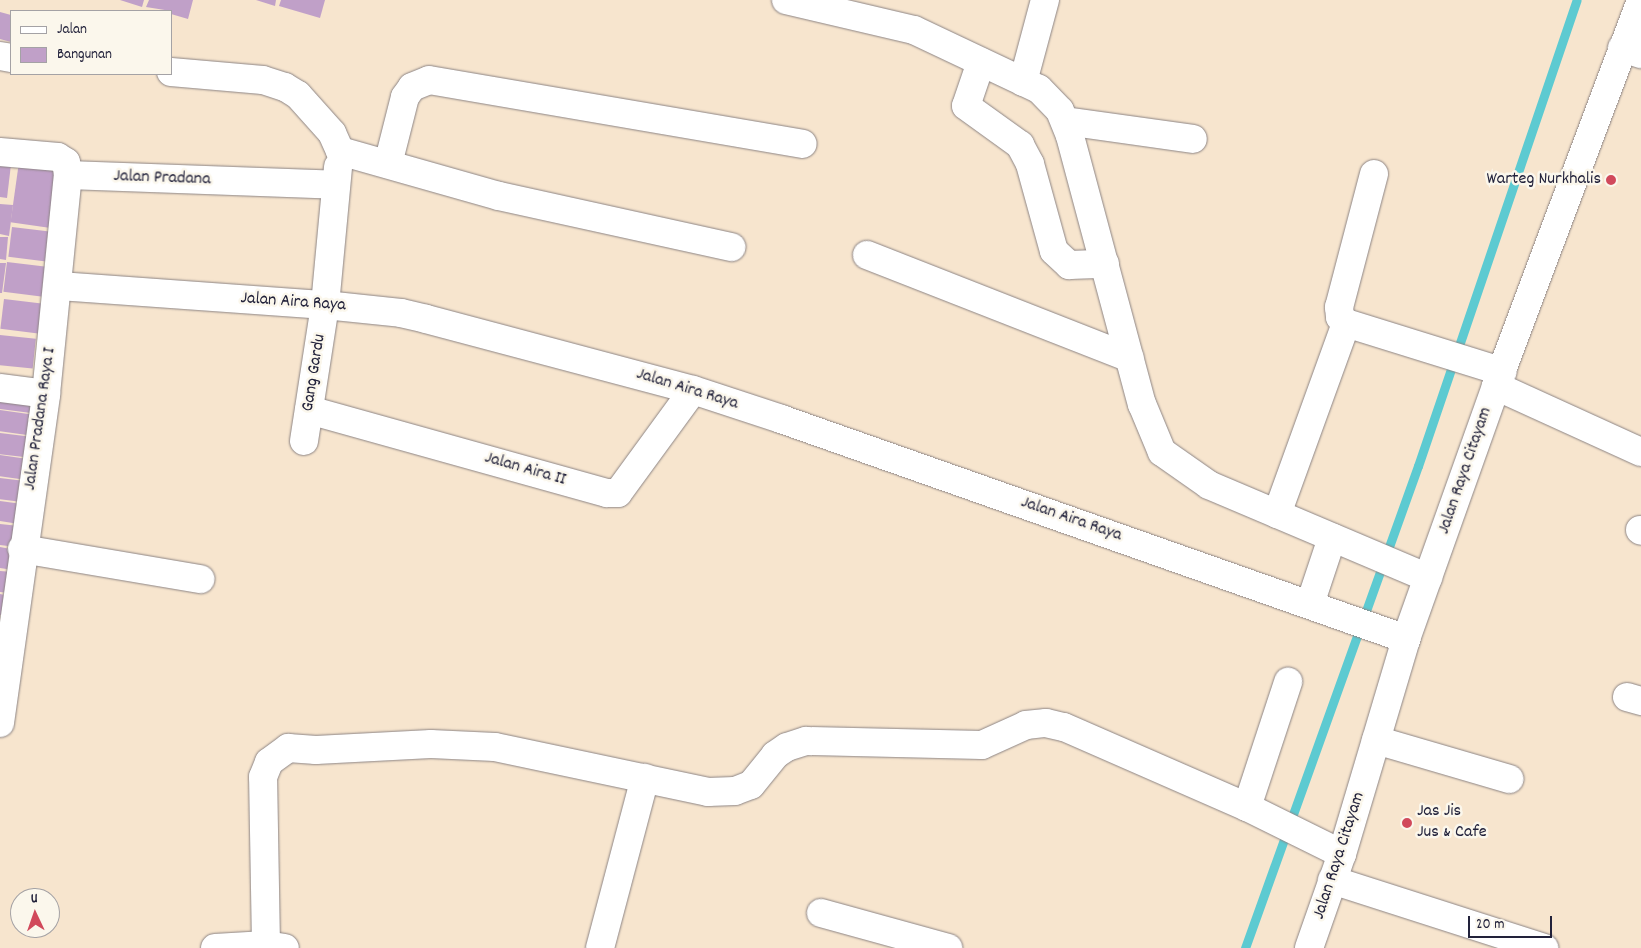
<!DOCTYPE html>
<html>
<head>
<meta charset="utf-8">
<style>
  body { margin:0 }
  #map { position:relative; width:1641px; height:948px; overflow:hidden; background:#f7e5ce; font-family:Dekko,sans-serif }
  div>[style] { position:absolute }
  .stream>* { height:9px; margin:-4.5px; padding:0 4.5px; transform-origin:4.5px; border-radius:4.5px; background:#5dcad1 }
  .building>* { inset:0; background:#c0a0c8; transform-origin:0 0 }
  .roads { filter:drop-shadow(0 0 1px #8c8484) drop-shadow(0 0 1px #8c8484) }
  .minor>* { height:28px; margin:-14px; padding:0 14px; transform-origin:14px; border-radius:14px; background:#fff }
  .major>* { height:28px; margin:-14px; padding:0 14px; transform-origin:14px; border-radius:14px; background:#fff }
  .dots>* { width:14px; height:14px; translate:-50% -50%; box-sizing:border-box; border:2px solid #fbf7ec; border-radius:50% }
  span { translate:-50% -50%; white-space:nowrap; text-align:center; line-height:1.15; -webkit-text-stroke:5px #fbf7ec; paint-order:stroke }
  .street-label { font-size:18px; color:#22223b }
  .poi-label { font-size:18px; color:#22223b }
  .right { translate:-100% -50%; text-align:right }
  .left { translate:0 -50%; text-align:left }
  .legend { position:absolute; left:10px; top:10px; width:162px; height:65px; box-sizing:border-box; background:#fbf7ec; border:1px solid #a4a2a5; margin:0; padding:6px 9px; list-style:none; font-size:15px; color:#22223b }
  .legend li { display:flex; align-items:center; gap:10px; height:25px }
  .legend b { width:25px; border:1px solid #a4a2a5 }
  .north { position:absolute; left:10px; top:888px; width:50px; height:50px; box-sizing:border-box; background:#fbf7ec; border:1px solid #a4a2a5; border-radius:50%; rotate:357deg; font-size:14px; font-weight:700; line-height:20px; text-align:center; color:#22223b }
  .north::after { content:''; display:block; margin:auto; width:18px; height:22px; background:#d1495b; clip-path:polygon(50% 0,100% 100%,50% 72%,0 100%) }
  .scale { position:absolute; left:1468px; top:916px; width:84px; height:22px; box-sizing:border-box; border:2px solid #22223b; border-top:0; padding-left:6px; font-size:15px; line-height:18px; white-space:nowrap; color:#22223b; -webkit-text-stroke:4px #fbf7ec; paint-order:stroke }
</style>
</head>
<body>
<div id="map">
  <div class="stream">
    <div style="left:1245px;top:948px;width:512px;rotate:-70.26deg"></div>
    <div style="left:1418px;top:466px;width:492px;rotate:-71.2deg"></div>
  </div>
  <div class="building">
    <div style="clip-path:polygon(120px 0,144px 0,142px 7px)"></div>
    <div style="clip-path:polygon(149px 0,193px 0,188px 19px,171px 14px,171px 11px,146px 7px)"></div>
    <div style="clip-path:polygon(256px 0,276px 0,275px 6px)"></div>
    <div style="clip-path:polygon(281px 0,325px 0,320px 18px,279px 6px)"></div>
    <div style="clip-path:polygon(0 12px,11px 15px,11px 42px,0 39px)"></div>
    <div style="clip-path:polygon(0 154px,12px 156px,7px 198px,0 197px)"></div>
    <div style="left:20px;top:155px;width:44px;height:68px;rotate:8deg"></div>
    <div style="clip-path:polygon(0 204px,13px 205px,9px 236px,0 234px)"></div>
    <div style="left:12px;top:227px;width:42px;height:30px;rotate:7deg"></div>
    <div style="clip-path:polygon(0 237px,8px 237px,6px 260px,0 259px)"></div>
    <div style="left:7px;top:262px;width:42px;height:30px;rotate:7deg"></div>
    <div style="clip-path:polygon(0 263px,6px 263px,2px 293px,0 293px)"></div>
    <div style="left:4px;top:299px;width:42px;height:30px;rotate:7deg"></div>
    <div style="left:0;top:335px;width:36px;height:30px;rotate:6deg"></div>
    <div style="left:0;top:395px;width:35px;height:14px;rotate:7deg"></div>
    <div style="left:0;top:410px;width:34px;height:21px;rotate:8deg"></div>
    <div style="left:0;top:433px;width:31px;height:21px;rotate:7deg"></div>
    <div style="left:0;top:455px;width:28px;height:21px;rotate:8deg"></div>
    <div style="left:0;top:478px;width:25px;height:21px;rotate:7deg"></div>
    <div style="clip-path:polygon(0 501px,22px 504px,19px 524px,0 521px)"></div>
    <div style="clip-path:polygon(0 524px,19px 526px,16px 547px,0 545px)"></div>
    <div style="clip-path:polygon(0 547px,16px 550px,13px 570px,0 568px)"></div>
    <div style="clip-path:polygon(0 571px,13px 572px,10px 593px,0 592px)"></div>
    <div style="clip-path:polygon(0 594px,9px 596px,7px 616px,0 615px)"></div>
  </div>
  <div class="roads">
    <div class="minor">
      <div style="left:786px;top:0;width:131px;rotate:13.2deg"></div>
      <div style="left:914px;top:30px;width:138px;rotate:25.3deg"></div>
      <div style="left:1039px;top:89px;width:30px;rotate:46deg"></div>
      <div style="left:1060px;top:111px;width:27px;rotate:68deg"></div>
      <div style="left:1070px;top:136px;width:278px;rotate:75deg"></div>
      <div style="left:1142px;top:404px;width:52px;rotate:67.4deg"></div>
      <div style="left:1162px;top:452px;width:57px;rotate:35.1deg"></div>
      <div style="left:1209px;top:485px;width:238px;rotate:23deg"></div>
      <div style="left:1622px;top:48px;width:20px;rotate:18deg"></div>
      <div style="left:0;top:56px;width:11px;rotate:10deg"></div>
      <div style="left:981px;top:62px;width:46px;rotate:108.8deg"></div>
      <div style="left:966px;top:106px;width:67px;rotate:35.8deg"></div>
      <div style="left:1020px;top:145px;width:21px;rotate:62deg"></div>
      <div style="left:1030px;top:164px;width:90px;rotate:74.6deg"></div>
      <div style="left:1054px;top:251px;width:21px;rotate:43deg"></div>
      <div style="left:1069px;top:265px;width:36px;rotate:-2deg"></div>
      <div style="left:171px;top:72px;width:92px;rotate:5deg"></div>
      <div style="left:263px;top:80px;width:23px;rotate:18deg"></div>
      <div style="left:285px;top:87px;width:15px;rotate:32deg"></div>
      <div style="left:298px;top:95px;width:51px;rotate:48.2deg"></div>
      <div style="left:332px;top:133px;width:20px;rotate:66deg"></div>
      <div style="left:340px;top:151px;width:165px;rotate:15.8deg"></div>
      <div style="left:499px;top:196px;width:238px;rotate:12.4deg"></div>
      <div style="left:1023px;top:82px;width:85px;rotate:-75deg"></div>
      <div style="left:1065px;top:121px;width:129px;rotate:8deg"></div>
      <div style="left:0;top:152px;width:58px;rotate:4.9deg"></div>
      <div style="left:58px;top:157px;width:9px;rotate:32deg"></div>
      <div style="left:66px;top:162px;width:13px;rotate:81deg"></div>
      <div style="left:68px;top:175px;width:268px;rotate:2.1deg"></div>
      <div style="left:388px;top:164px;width:69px;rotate:-75.8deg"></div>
      <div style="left:405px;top:97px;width:12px;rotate:-55deg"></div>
      <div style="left:412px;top:87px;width:18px;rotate:-22deg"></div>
      <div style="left:429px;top:80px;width:379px;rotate:9.7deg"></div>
      <div style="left:1374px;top:174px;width:138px;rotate:104.7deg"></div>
      <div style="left:1339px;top:307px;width:10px;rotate:84deg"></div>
      <div style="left:1340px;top:317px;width:8px;rotate:45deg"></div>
      <div style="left:1346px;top:323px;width:164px;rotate:17.3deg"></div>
      <div style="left:867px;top:255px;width:282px;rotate:21.4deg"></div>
      <div style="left:59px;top:286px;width:267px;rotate:4.1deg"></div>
      <div style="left:325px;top:305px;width:76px;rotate:6deg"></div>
      <div style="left:401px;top:313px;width:26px;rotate:13deg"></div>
      <div style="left:426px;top:319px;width:276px;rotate:14.9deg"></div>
      <div style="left:693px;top:390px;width:93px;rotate:18.2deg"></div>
      <div style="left:781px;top:419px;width:663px;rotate:19.39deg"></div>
      <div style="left:1496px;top:386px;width:159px;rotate:24.5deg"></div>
      <div style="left:0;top:388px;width:46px;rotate:7.4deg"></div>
      <div style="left:309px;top:410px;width:309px;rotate:15.6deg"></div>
      <div style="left:607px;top:493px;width:11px"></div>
      <div style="left:618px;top:493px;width:127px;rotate:-53.9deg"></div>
      <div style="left:304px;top:441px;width:138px;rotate:-81.2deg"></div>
      <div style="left:325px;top:305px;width:139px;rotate:-84.6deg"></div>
      <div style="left:1277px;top:514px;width:203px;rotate:-70.1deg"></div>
      <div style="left:1640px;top:530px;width:1px;rotate:45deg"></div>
      <div style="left:22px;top:549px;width:181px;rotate:9.6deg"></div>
      <div style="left:1310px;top:604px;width:70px;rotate:-71.6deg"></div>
      <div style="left:1627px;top:697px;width:15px;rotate:16deg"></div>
      <div style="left:0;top:723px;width:332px;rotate:-82deg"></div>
      <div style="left:46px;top:394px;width:220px;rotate:-84.3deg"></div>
      <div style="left:1376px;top:740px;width:139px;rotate:16.3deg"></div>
      <div style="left:1247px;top:807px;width:132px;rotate:-71.8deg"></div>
      <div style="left:1332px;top:880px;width:223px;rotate:17.8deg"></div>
      <div style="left:821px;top:913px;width:132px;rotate:15.4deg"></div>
      <div style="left:266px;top:945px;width:168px;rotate:-91deg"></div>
      <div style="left:263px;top:777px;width:16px;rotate:-68deg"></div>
      <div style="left:269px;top:762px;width:24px;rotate:-36deg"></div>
      <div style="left:288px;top:748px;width:28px;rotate:4deg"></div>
      <div style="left:316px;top:750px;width:115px;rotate:-3deg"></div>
      <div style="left:431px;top:744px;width:64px;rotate:2.7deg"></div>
      <div style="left:495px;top:747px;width:218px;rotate:11.9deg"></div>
      <div style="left:708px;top:792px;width:27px;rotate:-2deg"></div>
      <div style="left:735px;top:791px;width:17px;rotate:-21deg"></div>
      <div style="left:751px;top:785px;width:38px;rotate:-51deg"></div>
      <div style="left:775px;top:755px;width:14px;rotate:-34deg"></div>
      <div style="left:787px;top:747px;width:20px;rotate:-18deg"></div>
      <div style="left:806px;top:741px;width:176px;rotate:1.3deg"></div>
      <div style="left:982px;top:745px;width:48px;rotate:-24.4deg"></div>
      <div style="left:1026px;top:725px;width:20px;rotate:-6deg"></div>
      <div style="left:1046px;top:723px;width:18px;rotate:13deg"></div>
      <div style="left:1064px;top:727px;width:200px;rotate:23.6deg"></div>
      <div style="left:1247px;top:807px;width:106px;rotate:26.3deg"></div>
      <div style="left:215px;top:948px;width:51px;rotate:-3.4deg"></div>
      <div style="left:266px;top:945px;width:19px;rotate:9deg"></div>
      <div style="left:600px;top:948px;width:176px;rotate:-75.2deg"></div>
    </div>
    <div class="major">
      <div style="left:1309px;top:948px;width:100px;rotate:-70.7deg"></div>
      <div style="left:1342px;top:854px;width:224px;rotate:-73.4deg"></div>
      <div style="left:1406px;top:639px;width:269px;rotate:-70.4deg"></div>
      <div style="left:1496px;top:386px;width:412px;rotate:-69.4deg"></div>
    </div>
  </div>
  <div class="dots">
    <div style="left:1611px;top:180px;background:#d1495b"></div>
    <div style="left:1407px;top:823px;background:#d1495b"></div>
  </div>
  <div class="street-label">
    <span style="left:162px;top:179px;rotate:2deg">Jalan Pradana</span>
    <span style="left:293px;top:303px;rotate:4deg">Jalan Aira Raya</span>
    <span style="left:315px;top:373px;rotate:-81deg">Gang Gardu</span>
    <span style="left:687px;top:390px;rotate:17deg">Jalan Aira Raya</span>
    <span style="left:41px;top:419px;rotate:-82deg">Jalan Pradana Raya I</span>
    <span style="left:525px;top:470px;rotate:16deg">Jalan Aira II</span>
    <span style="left:1466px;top:471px;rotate:-71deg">Jalan Raya Citayam</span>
    <span style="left:1071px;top:520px;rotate:19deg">Jalan Aira Raya</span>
    <span style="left:1340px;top:856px;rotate:-72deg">Jalan Raya Citayam</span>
  </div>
  <div class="poi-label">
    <span class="right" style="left:1601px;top:180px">Warteg Nurkhalis</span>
    <span class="left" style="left:1417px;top:823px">Jas Jis<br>Jus &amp; Cafe</span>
  </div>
  <ul class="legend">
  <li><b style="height:6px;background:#fff"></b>Jalan</li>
  <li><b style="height:14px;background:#c0a0c8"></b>Bangunan</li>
  </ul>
  <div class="north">U</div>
  <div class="scale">20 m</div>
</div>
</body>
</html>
